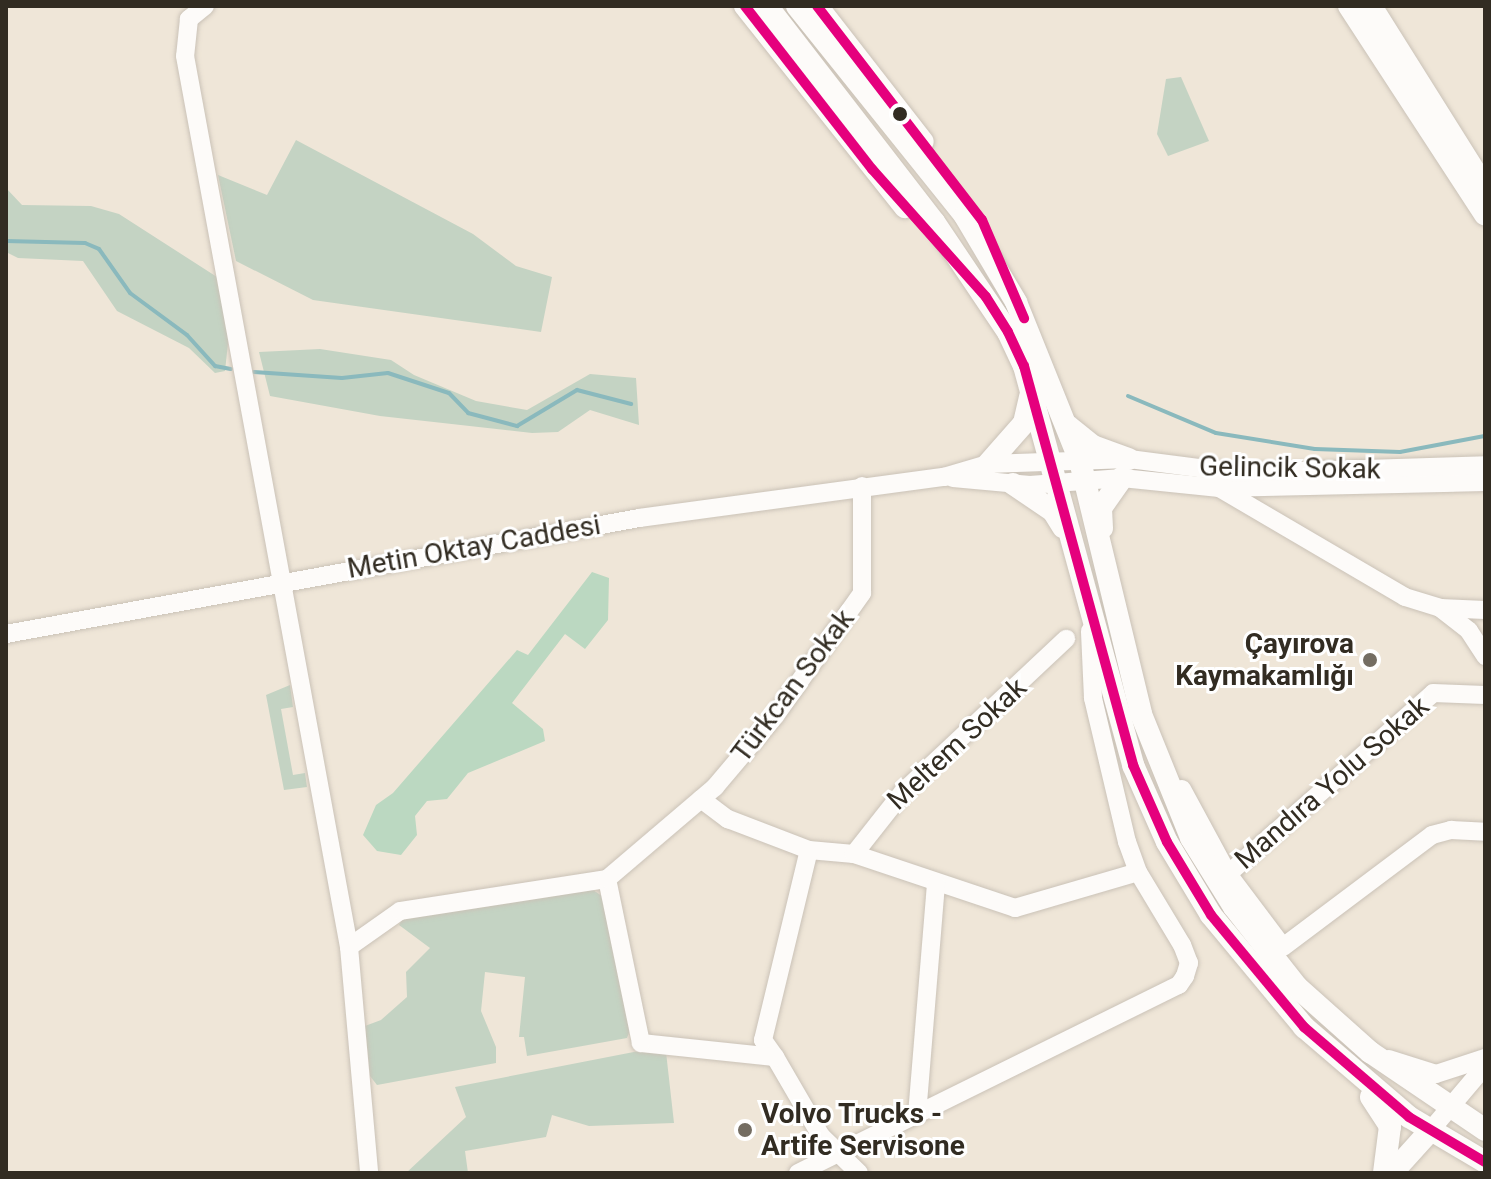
<!DOCTYPE html>
<html>
<head>
<meta charset="utf-8">
<style>
  body { margin:0 }
  #map { position:relative; width:1491px; height:1179px; overflow:hidden; background:#efe6d8; font-family:Roboto,sans-serif }
  div>[style] { position:absolute }
  .green>* { inset:0; background:#c4d3c3 }
  .forest>* { inset:0; background:#bbd8c1 }
  .stream>* { height:4px; margin:-2px; padding:0 2px; transform-origin:2px; border-radius:2px; background:#8ab9bd }
  .roads { filter:drop-shadow(0 0 2px #cac2b7) drop-shadow(0 0 2px #cac2b7) }
  .minor>* { height:18px; margin:-9px; padding:0 9px; transform-origin:9px; border-radius:9px; background:#fdfbf9 }
  .major>* { height:22px; margin:-11px; padding:0 11px; transform-origin:11px; border-radius:11px; background:#fdfbf9 }
  .bus-1>* { height:10px; margin:-5px; padding:0 5px; transform-origin:5px; border-radius:5px; background:#e5007d }
  .dots>* { width:22px; height:22px; translate:-50% -50%; box-sizing:border-box; border:4px solid #fff; border-radius:50% }
  span { translate:-50% -50%; white-space:nowrap; text-align:center; line-height:1.15; -webkit-text-stroke:6px #fff; paint-order:stroke }
  .street-label { font-size:28px; color:#322c22 }
  .poi-label { font-size:28px; color:#322c22; font-weight:700 }
  .right { translate:-100% -50%; text-align:right }
  .left { translate:0 -50%; text-align:left }
  .frame { position:absolute; inset:0; border:8px solid #322c22; pointer-events:none }
</style>
</head>
<body>
<div id="map">
  <div class="green">
    <div style="clip-path:polygon(1181px 77px,1209px 141px,1168px 156px,1157px 134px,1166px 79px)"></div>
    <div style="clip-path:polygon(296px 140px,473px 234px,516px 266px,552px 277px,541px 332px,313px 300px,236px 261px,218px 175px,267px 195px)"></div>
    <div style="clip-path:polygon(6px 188px,22px 205px,91px 206px,119px 214px,217px 277px,229px 334px,225px 371px,215px 373px,189px 348px,117px 311px,83px 261px,18px 258px,6px 252px)"></div>
    <div style="clip-path:polygon(320px 349px,391px 360px,414px 375px,476px 401px,527px 410px,590px 374px,636px 378px,639px 425px,590px 410px,558px 432px,532px 433px,380px 416px,270px 396px,259px 352px)"></div>
    <div style="clip-path:polygon(290px 685px,293px 707px,281px 709px,293px 775px,305px 773px,307px 787px,284px 790px,266px 695px)"></div>
    <div style="clip-path:polygon(590px 888px,605px 898px,630px 1030px,627px 1038px,527px 1056px,524px 1037px,519px 1037px,525px 977px,485px 972px,481px 1011px,496px 1047px,496px 1063px,377px 1085px,370px 1076px,365px 1026px,381px 1020px,407px 997px,406px 972px,430px 948px,399px 925px,402px 919px)"></div>
    <div style="clip-path:polygon(644px 1050px,666px 1052px,674px 1123px,589px 1126px,552px 1115px,546px 1137px,465px 1151px,468px 1173px,406px 1173px,466px 1117px,455px 1087px)"></div>
  </div>
  <div class="forest">
    <div style="clip-path:polygon(592px 572px,609px 578px,608px 620px,585px 649px,565px 634px,512px 703px,543px 729px,545px 741px,468px 773px,447px 799px,427px 801px,415px 816px,417px 835px,401px 855px,377px 851px,363px 835px,376px 805px,393px 793px,517px 650px,528px 655px)"></div>
  </div>
  <div class="stream">
    <div style="left:6px;top:241px;width:79px;rotate:1.5deg"></div>
    <div style="left:85px;top:243px;width:15px;rotate:23deg"></div>
    <div style="left:99px;top:249px;width:54px;rotate:54.8deg"></div>
    <div style="left:130px;top:293px;width:71px;rotate:36.4deg"></div>
    <div style="left:187px;top:335px;width:42px;rotate:47.9deg"></div>
    <div style="left:215px;top:366px;width:16px;rotate:11deg"></div>
    <div style="left:254px;top:372px;width:88px;rotate:3.9deg"></div>
    <div style="left:342px;top:378px;width:46px;rotate:-6.2deg"></div>
    <div style="left:388px;top:373px;width:64px;rotate:18.2deg"></div>
    <div style="left:449px;top:393px;width:28px;rotate:46deg"></div>
    <div style="left:468px;top:413px;width:51px;rotate:14.9deg"></div>
    <div style="left:517px;top:426px;width:70px;rotate:-31deg"></div>
    <div style="left:577px;top:390px;width:56px;rotate:14.5deg"></div>
    <div style="left:1128px;top:396px;width:95px;rotate:22.8deg"></div>
    <div style="left:1216px;top:433px;width:100px;rotate:9.2deg"></div>
    <div style="left:1315px;top:449px;width:85px;rotate:2deg"></div>
    <div style="left:1400px;top:452px;width:86px;rotate:-10.7deg"></div>
  </div>
  <div class="roads">
    <div class="minor">
      <div style="left:205px;top:6px;width:21px;rotate:141deg"></div>
      <div style="left:189px;top:19px;width:37px;rotate:96deg"></div>
      <div style="left:185px;top:56px;width:906px;rotate:79.57deg"></div>
      <div style="left:349px;top:947px;width:227px;rotate:84.9deg"></div>
      <div style="left:953px;top:478px;width:77px;rotate:5.2deg"></div>
      <div style="left:1030px;top:485px;width:92px;rotate:-4.4deg"></div>
      <div style="left:1122px;top:478px;width:98px;rotate:5.9deg"></div>
      <div style="left:1219px;top:488px;width:266px;rotate:-1.3deg"></div>
      <div style="left:1221px;top:489px;width:213px;rotate:30.4deg"></div>
      <div style="left:1405px;top:597px;width:37px;rotate:17deg"></div>
      <div style="left:1440px;top:608px;width:37px;rotate:38deg"></div>
      <div style="left:1469px;top:631px;width:30px;rotate:57deg"></div>
      <div style="left:1440px;top:608px;width:45px;rotate:2.5deg"></div>
      <div style="left:6px;top:634px;width:644px;rotate:-10.38deg"></div>
      <div style="left:639px;top:518px;width:308px;rotate:-7.7deg"></div>
      <div style="left:944px;top:477px;width:46px;rotate:-16.5deg"></div>
      <div style="left:988px;top:464px;width:141px;rotate:-2deg"></div>
      <div style="left:1129px;top:459px;width:109px;rotate:7.4deg"></div>
      <div style="left:1237px;top:473px;width:248px;rotate:-1.8deg"></div>
      <div style="left:1182px;top:789px;width:97px;rotate:61.6deg"></div>
      <div style="left:1228px;top:874px;width:91px;rotate:53deg"></div>
      <div style="left:1283px;top:947px;width:186px;rotate:-36.9deg"></div>
      <div style="left:1432px;top:835px;width:20px;rotate:-15deg"></div>
      <div style="left:1451px;top:830px;width:34px;rotate:3deg"></div>
      <div style="left:701px;top:799px;width:34px;rotate:37deg"></div>
      <div style="left:728px;top:819px;width:87px;rotate:20.9deg"></div>
      <div style="left:809px;top:850px;width:45px;rotate:5.1deg"></div>
      <div style="left:854px;top:854px;width:170px;rotate:18.5deg"></div>
      <div style="left:1015px;top:908px;width:128px;rotate:-16.3deg"></div>
      <div style="left:854px;top:854px;width:79px;rotate:-51.7deg"></div>
      <div style="left:903px;top:792px;width:224px;rotate:-43.2deg"></div>
      <div style="left:1228px;top:874px;width:273px;rotate:-41.4deg"></div>
      <div style="left:1433px;top:693px;width:52px;rotate:2.2deg"></div>
      <div style="left:349px;top:947px;width:62px;rotate:-35.2deg"></div>
      <div style="left:400px;top:911px;width:209px;rotate:-8.8deg"></div>
      <div style="left:775px;top:1057px;width:21px;rotate:-125deg"></div>
      <div style="left:763px;top:1040px;width:195px;rotate:-76.4deg"></div>
      <div style="left:1389px;top:1059px;width:49px;rotate:17.7deg"></div>
      <div style="left:1436px;top:1074px;width:52px;rotate:-18.1deg"></div>
      <div style="left:917px;top:1115px;width:232px;rotate:-85.3deg"></div>
      <div style="left:1430px;top:1131px;width:85px;rotate:-49.8deg"></div>
      <div style="left:798px;top:1173px;width:425px;rotate:-26.3deg"></div>
      <div style="left:1179px;top:985px;width:11px;rotate:-56deg"></div>
      <div style="left:1185px;top:976px;width:14px;rotate:-73deg"></div>
      <div style="left:1189px;top:963px;width:19px;rotate:-111deg"></div>
      <div style="left:1182px;top:945px;width:85px;rotate:-121.1deg"></div>
      <div style="left:1138px;top:872px;width:32px;rotate:-110deg"></div>
      <div style="left:1127px;top:842px;width:148px;rotate:-103.3deg"></div>
      <div style="left:1093px;top:698px;width:67px;rotate:-92.6deg"></div>
      <div style="left:859px;top:1173px;width:53px;rotate:-135.8deg"></div>
      <div style="left:821px;top:1136px;width:91px;rotate:-120.2deg"></div>
      <div style="left:775px;top:1057px;width:135px;rotate:-174deg"></div>
      <div style="left:641px;top:1043px;width:167px;rotate:-101.7deg"></div>
      <div style="left:607px;top:879px;width:142px;rotate:-40.4deg"></div>
      <div style="left:715px;top:787px;width:93px;rotate:-49.8deg"></div>
      <div style="left:775px;top:716px;width:151px;rotate:-54.7deg"></div>
      <div style="left:862px;top:593px;width:107px;rotate:-90deg"></div>
    </div>
    <div class="major">
      <div style="left:745px;top:6px;width:257px;rotate:51.5deg"></div>
      <div style="left:767px;top:6px;width:273px;rotate:52.3deg"></div>
      <div style="left:934px;top:222px;width:133px;rotate:56.1deg"></div>
      <div style="left:1008px;top:332px;width:38px;rotate:65deg"></div>
      <div style="left:1024px;top:366px;width:414px;rotate:74.7deg"></div>
      <div style="left:1133px;top:765px;width:84px;rotate:66.2deg"></div>
      <div style="left:1167px;top:842px;width:85px;rotate:58.9deg"></div>
      <div style="left:1211px;top:915px;width:146px;rotate:50.3deg"></div>
      <div style="left:1304px;top:1027px;width:138px;rotate:40.6deg"></div>
      <div style="left:1409px;top:1117px;width:88px;rotate:30.6deg"></div>
      <div style="left:797px;top:6px;width:269px;rotate:51.3deg"></div>
      <div style="left:965px;top:216px;width:100px;rotate:59.3deg"></div>
      <div style="left:1016px;top:302px;width:171px;rotate:68.1deg"></div>
      <div style="left:1080px;top:461px;width:260px;rotate:76.4deg"></div>
      <div style="left:1141px;top:714px;width:134px;rotate:68deg"></div>
      <div style="left:1191px;top:838px;width:81px;rotate:58.1deg"></div>
      <div style="left:1234px;top:907px;width:102px;rotate:51.8deg"></div>
      <div style="left:1297px;top:987px;width:98px;rotate:41.7deg"></div>
      <div style="left:1370px;top:1052px;width:139px;rotate:34.1deg"></div>
      <div style="left:817px;top:6px;width:172px;rotate:52.1deg"></div>
      <div style="left:1349px;top:6px;width:249px;rotate:56.9deg"></div>
      <div style="left:1371px;top:6px;width:215px;rotate:57.9deg"></div>
      <div style="left:1068px;top:426px;width:32px;rotate:39deg"></div>
      <div style="left:1093px;top:446px;width:38px;rotate:20deg"></div>
      <div style="left:988px;top:464px;width:55px;rotate:-48.7deg"></div>
      <div style="left:1024px;top:423px;width:27px;rotate:-77deg"></div>
      <div style="left:1013px;top:484px;width:48px;rotate:34deg"></div>
      <div style="left:1053px;top:511px;width:19px;rotate:58deg"></div>
      <div style="left:1102px;top:528px;width:20px;rotate:-93deg"></div>
      <div style="left:1101px;top:508px;width:37px;rotate:-55deg"></div>
      <div style="left:1371px;top:1097px;width:35px;rotate:57deg"></div>
      <div style="left:1390px;top:1126px;width:47px;rotate:97.3deg"></div>
      <div style="left:1392px;top:1173px;width:57px;rotate:-47.9deg"></div>
    </div>
  </div>
  <div class="bus-1">
    <div style="left:745px;top:6px;width:207px;rotate:52.1deg"></div>
    <div style="left:872px;top:169px;width:171px;rotate:48.3deg"></div>
    <div style="left:986px;top:297px;width:41px;rotate:57.8deg"></div>
    <div style="left:1008px;top:332px;width:38px;rotate:65deg"></div>
    <div style="left:1024px;top:366px;width:414px;rotate:74.7deg"></div>
    <div style="left:1133px;top:765px;width:84px;rotate:66.2deg"></div>
    <div style="left:1167px;top:842px;width:85px;rotate:58.9deg"></div>
    <div style="left:1211px;top:915px;width:146px;rotate:50.3deg"></div>
    <div style="left:1304px;top:1027px;width:138px;rotate:40.6deg"></div>
    <div style="left:1409px;top:1117px;width:88px;rotate:30.6deg"></div>
    <div style="left:817px;top:6px;width:270px;rotate:52.4deg"></div>
    <div style="left:982px;top:220px;width:107px;rotate:66.8deg"></div>
  </div>
  <div class="dots">
    <div style="left:900px;top:114px;background:#322c22"></div>
    <div style="left:1370px;top:660px;background:#746d62"></div>
    <div style="left:745px;top:1130px;background:#746d62"></div>
  </div>
  <div class="street-label">
    <span style="left:1290px;top:468px;rotate:1deg">Gelincik Sokak</span>
    <span style="left:474px;top:547px;rotate:-10deg">Metin Oktay Caddesi</span>
    <span style="left:793px;top:686px;rotate:-53deg">Türkcan Sokak</span>
    <span style="left:957px;top:744px;rotate:-43deg">Meltem Sokak</span>
    <span style="left:1332px;top:783px;rotate:-41deg">Mandıra Yolu Sokak</span>
  </div>
  <div class="poi-label">
    <span class="right" style="left:1354px;top:660px">Çayırova<br>Kaymakamlığı</span>
    <span class="left" style="left:761px;top:1130px">Volvo Trucks -<br>Artife Servisone</span>
  </div>
  <div class="frame"></div>
</div>
</body>
</html>
